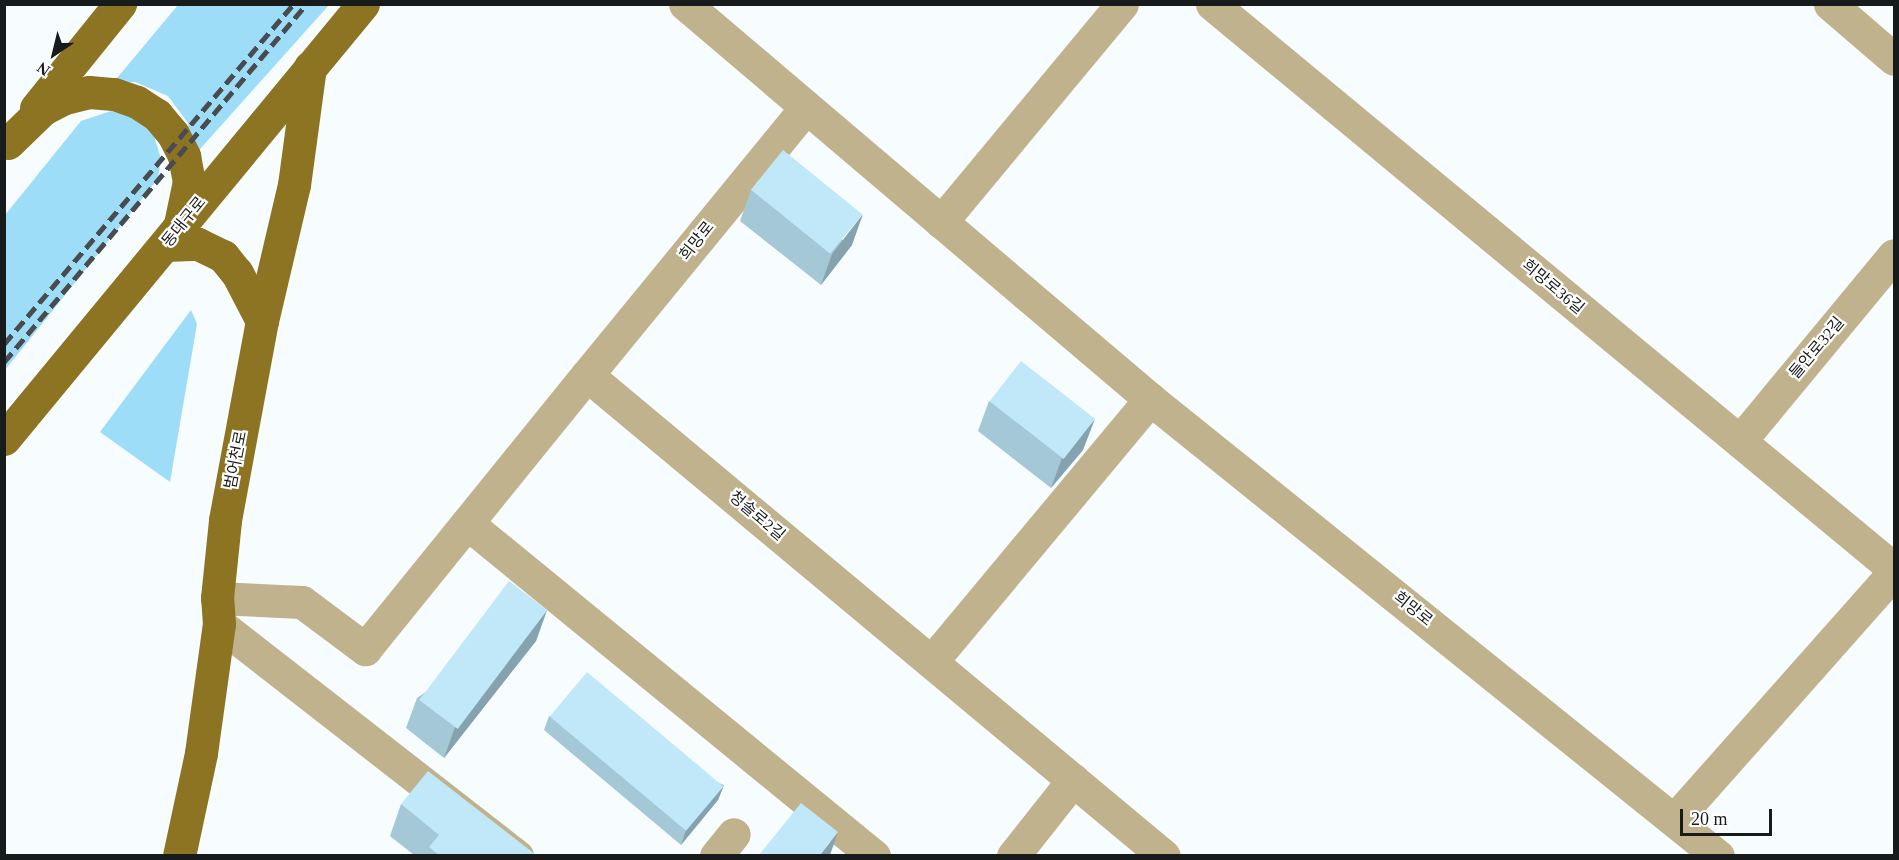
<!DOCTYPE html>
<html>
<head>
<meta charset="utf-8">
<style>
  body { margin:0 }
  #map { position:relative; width:1899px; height:860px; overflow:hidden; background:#f7fcff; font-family:"Times New Roman","Noto Sans KR",serif }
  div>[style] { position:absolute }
  .green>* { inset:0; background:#9eddf7 }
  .minor>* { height:33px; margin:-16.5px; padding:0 16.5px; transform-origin:16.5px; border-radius:16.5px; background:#bfb28c }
  .major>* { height:33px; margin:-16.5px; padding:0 16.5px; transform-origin:16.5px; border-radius:16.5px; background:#8d7423 }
  .rail>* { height:4.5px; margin-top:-2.25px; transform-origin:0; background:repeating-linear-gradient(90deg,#494c4e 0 12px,transparent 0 18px) }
  .wall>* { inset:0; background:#a5c8d6 }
  .shaded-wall>* { inset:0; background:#86a2ae }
  .building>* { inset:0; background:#c0e8f9; transform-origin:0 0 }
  span { translate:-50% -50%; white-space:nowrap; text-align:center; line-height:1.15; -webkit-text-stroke:4.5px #fff; paint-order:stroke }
  .street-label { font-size:16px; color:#181b1c }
  .frame { position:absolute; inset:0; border:6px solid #181b1c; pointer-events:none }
  .north { position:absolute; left:24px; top:24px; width:60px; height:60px; -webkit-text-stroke:4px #fff; paint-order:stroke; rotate:215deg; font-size:16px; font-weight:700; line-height:24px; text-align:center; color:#181b1c }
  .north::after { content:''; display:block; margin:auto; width:21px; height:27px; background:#181b1c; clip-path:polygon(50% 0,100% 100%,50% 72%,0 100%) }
  .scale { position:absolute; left:1680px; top:809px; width:92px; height:27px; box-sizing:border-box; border:3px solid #181b1c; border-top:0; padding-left:8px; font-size:18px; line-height:21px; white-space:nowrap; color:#181b1c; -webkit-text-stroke:4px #fff; paint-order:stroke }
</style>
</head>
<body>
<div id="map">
  <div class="green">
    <div style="clip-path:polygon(178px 5px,329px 5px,192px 158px,188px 123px,168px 96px,135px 82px,112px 84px)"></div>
    <div style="clip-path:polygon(111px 111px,137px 118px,154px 136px,161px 159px,158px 179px,5px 370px,5px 215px,81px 121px)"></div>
    <div style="clip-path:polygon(191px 310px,197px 324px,170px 482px,100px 432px)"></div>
  </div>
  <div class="minor">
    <div style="left:685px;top:4px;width:610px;rotate:40.35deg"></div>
    <div style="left:1150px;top:399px;width:729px;rotate:38.82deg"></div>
    <div style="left:1212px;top:4px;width:886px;rotate:39.64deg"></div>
    <div style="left:1830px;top:4px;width:84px;rotate:40.7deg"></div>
    <div style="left:941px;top:222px;width:283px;rotate:-50.3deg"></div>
    <div style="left:587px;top:375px;width:346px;rotate:-50.7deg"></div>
    <div style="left:1740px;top:441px;width:241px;rotate:-50.4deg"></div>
    <div style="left:467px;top:523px;width:526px;rotate:39.29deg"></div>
    <div style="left:217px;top:598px;width:85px;rotate:2.7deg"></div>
    <div style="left:302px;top:602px;width:79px;rotate:36.7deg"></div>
    <div style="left:365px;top:649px;width:353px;rotate:-51deg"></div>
    <div style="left:587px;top:375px;width:751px;rotate:39.82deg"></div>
    <div style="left:219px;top:624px;width:378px;rotate:37.9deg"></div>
    <div style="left:932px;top:661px;width:341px;rotate:-50.2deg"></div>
    <div style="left:1675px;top:819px;width:330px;rotate:-48.4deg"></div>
    <div style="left:716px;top:856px;width:28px;rotate:-51deg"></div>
    <div style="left:1013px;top:856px;width:97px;rotate:-51.7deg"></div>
  </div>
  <div class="major">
    <div style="left:36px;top:108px;width:134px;rotate:-51.1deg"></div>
    <div style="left:8px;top:143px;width:49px;rotate:-44.2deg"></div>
    <div style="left:43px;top:109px;width:25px;rotate:-27deg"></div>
    <div style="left:65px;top:98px;width:25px;rotate:-14deg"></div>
    <div style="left:89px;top:92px;width:25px;rotate:5deg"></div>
    <div style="left:114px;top:94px;width:24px;rotate:19deg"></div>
    <div style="left:137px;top:102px;width:24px;rotate:33deg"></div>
    <div style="left:157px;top:115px;width:25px;rotate:50deg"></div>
    <div style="left:173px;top:134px;width:25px;rotate:63deg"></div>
    <div style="left:184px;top:156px;width:25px;rotate:79deg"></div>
    <div style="left:189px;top:181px;width:44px;rotate:101.8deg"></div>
    <div style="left:165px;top:245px;width:33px;rotate:-2deg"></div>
    <div style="left:198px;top:244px;width:28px;rotate:26deg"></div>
    <div style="left:223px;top:256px;width:22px;rotate:51deg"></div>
    <div style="left:237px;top:273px;width:54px;rotate:62.5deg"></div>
    <div style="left:4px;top:439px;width:564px;rotate:-50.47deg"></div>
    <div style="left:179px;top:856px;width:105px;rotate:-77.9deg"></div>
    <div style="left:201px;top:753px;width:130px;rotate:-82.1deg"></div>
    <div style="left:219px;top:624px;width:26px;rotate:-94deg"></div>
    <div style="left:217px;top:598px;width:78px;rotate:-84.1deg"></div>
    <div style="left:225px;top:520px;width:202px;rotate:-79.5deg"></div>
    <div style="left:262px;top:321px;width:140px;rotate:-76.8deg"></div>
    <div style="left:294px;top:185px;width:119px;rotate:-82.3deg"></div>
  </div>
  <div class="rail">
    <div style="left:4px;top:344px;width:446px;rotate:-49.6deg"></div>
    <div style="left:4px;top:362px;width:468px;rotate:-49.8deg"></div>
  </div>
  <div class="wall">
    <div style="clip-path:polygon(751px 190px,852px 245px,821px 285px,740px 221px)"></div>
    <div style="clip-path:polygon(989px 401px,1083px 450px,1051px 488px,978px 431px)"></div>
    <div style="clip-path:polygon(547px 610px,536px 641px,444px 758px,406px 728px,417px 698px)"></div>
    <div style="clip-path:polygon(549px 716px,724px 785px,718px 800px,681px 845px,544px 730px)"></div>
    <div style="clip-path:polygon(401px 804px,536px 855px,414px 855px,390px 836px)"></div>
  </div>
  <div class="shaded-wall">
    <div style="clip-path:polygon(863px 214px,852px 245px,821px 285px,832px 254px)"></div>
    <div style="clip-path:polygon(1095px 419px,1083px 450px,1051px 488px,1062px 458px)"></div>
    <div style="clip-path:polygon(547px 610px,536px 641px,444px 758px,455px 727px)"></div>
    <div style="clip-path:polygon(724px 785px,718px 800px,681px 845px,686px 830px)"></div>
    <div style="clip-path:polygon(838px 832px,830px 855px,820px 855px)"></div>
  </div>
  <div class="building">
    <div style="left:783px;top:150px;width:102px;height:51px;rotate:39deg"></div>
    <div style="left:1021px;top:361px;width:94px;height:51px;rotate:38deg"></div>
    <div style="left:509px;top:581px;width:48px;height:149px;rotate:37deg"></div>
    <div style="left:587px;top:672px;width:178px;height:58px;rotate:40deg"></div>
    <div style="clip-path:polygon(428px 771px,536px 855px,439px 855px,429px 847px,439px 835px,401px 804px)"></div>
    <div style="clip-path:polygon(801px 803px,838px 832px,820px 855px,759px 855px)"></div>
  </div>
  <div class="street-label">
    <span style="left:184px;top:222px;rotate:-51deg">동대구로</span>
    <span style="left:697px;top:241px;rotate:-51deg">희망로</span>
    <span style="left:1553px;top:287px;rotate:40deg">희망로36길</span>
    <span style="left:1817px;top:348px;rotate:-50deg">들안로32길</span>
    <span style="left:236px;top:460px;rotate:-79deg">범어천로</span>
    <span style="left:757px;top:516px;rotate:40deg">청솔로2길</span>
    <span style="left:1413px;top:609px;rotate:39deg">희망로</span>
  </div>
  <div class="frame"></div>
  <div class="north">N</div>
  <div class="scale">20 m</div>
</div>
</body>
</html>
